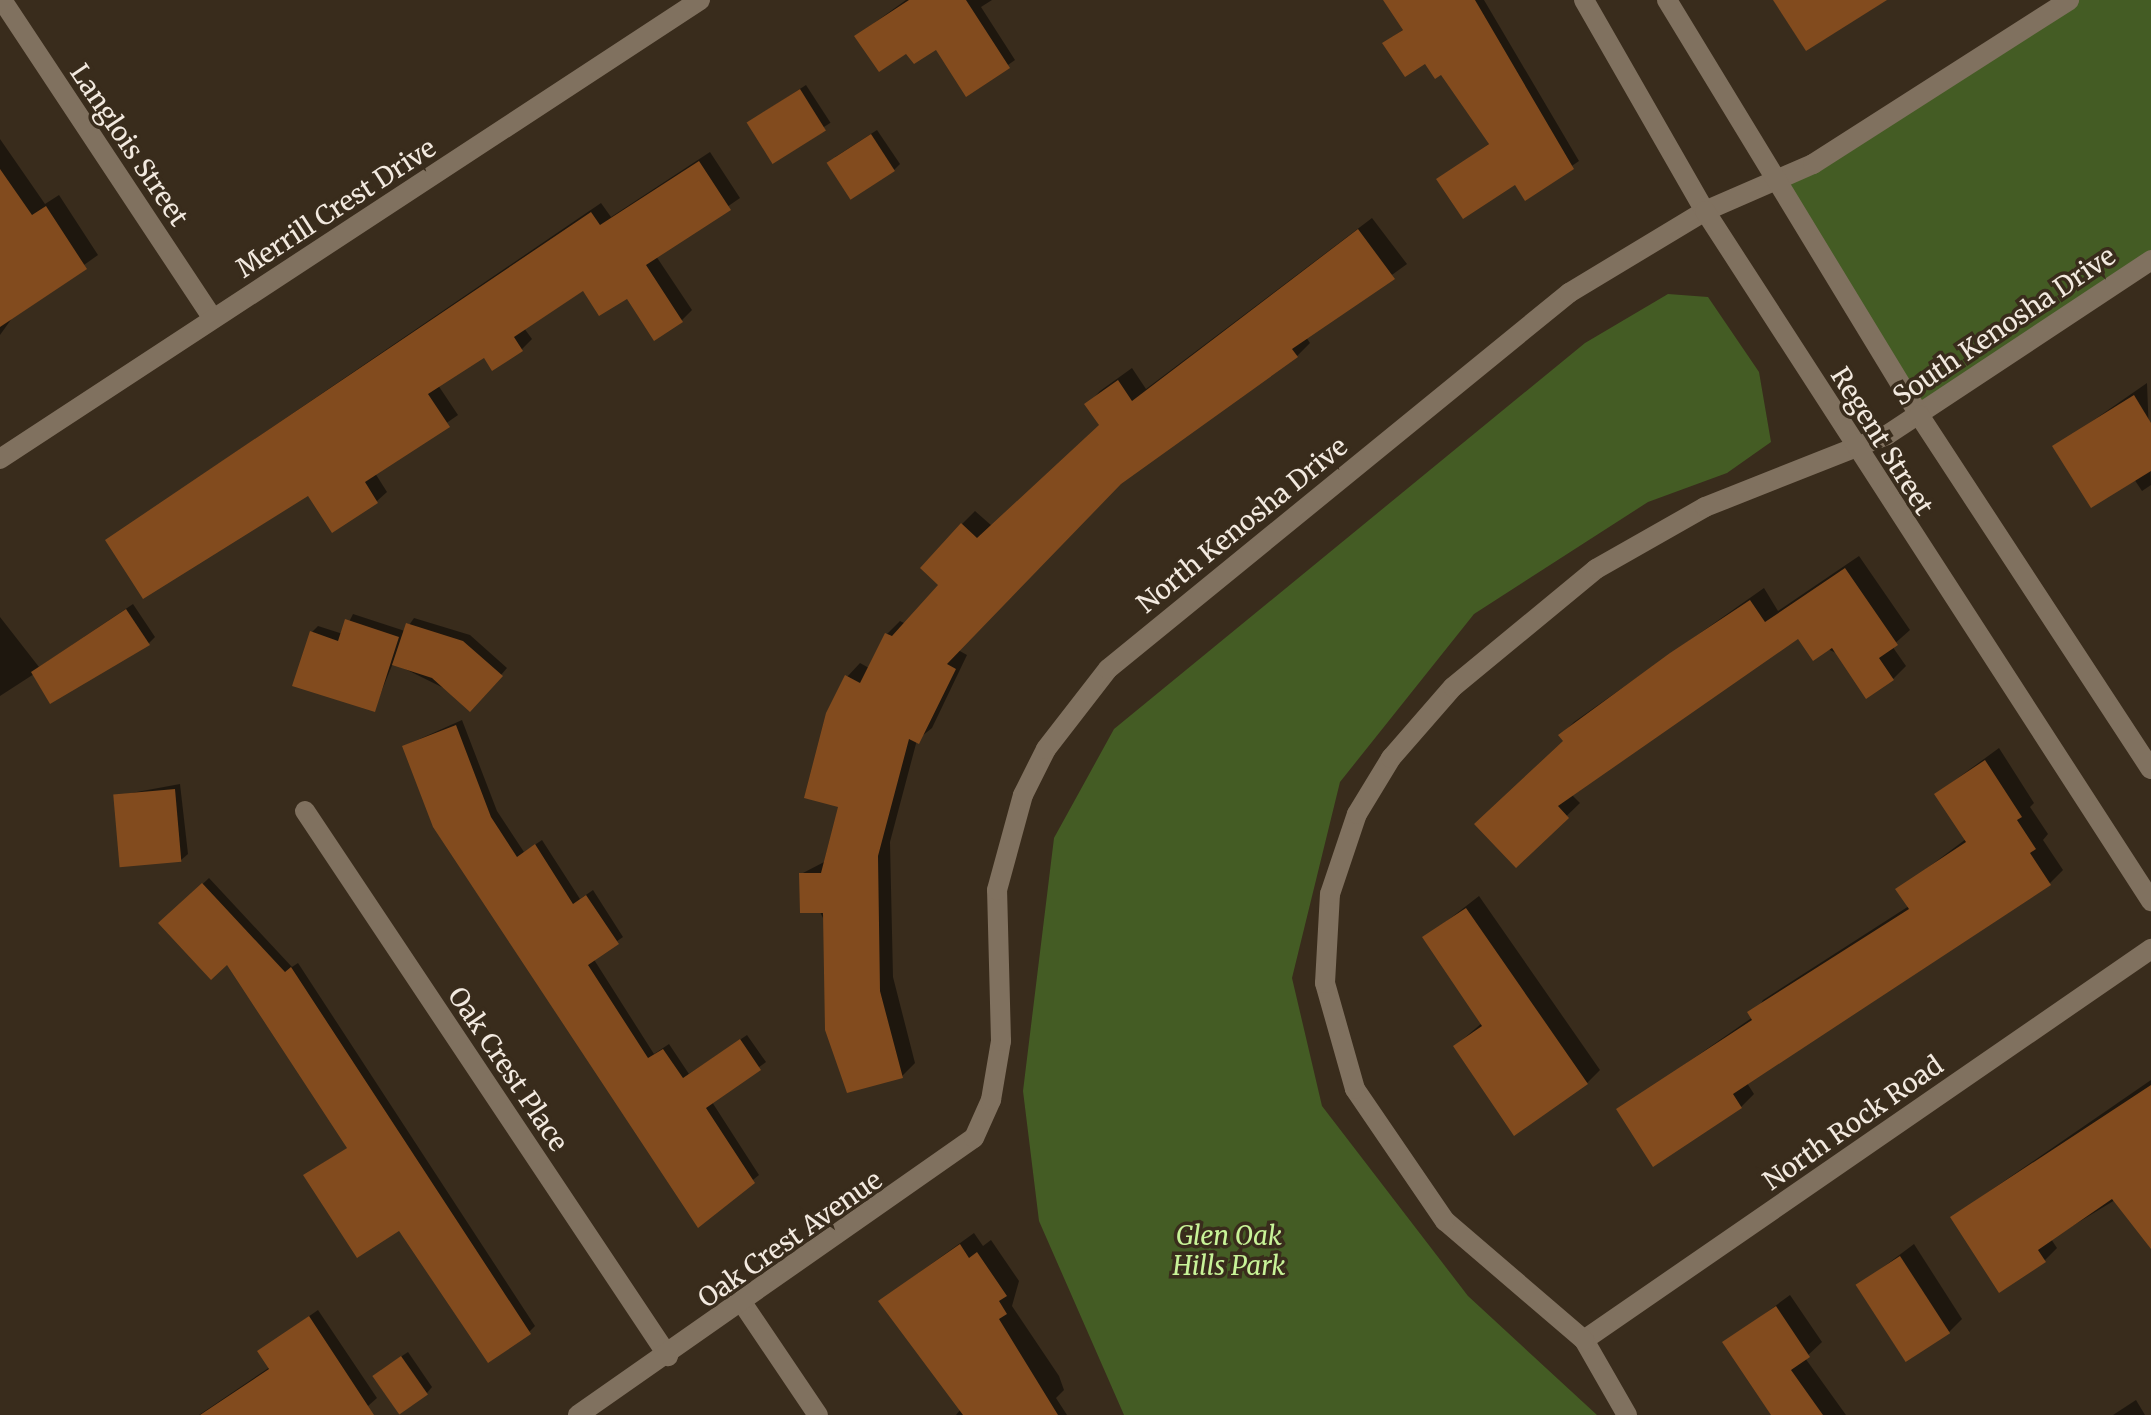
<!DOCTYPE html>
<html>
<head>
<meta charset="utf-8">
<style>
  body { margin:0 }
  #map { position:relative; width:2151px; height:1415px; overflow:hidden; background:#392c1c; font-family:Merriweather,serif }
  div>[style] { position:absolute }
  .green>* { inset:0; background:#445c24 }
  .shadow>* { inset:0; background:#0007; transform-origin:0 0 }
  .building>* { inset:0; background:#824b1e; transform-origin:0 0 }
  .street>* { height:20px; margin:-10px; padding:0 10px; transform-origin:10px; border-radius:10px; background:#80715f }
  .secondary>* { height:20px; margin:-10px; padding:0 10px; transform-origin:10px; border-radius:10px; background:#80715f }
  span { translate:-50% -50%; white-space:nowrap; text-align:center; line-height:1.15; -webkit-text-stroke:7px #392c1c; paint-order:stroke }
  .street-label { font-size:26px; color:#f2e9df }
  .park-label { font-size:26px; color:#c8f398; font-style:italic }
</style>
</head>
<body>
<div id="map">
  <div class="green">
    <div style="clip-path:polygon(2069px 0,2151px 0,2151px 260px,1919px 415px,1773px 182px)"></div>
    <div style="clip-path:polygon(1668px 294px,1708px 297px,1759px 372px,1771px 442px,1727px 473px,1648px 502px,1474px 614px,1340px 782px,1292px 978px,1322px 1106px,1468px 1296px,1597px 1415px,1124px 1415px,1039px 1221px,1023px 1091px,1054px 838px,1114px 729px,1585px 343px)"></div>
  </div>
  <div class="shadow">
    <div style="clip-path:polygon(906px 0,992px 0,981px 7px,1015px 60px,967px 94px,936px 48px,907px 52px,863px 31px)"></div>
    <div style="clip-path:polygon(1385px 0,1484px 0,1579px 161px,1525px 198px,1515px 183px,1439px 179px,1490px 143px,1442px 72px,1391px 38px,1404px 29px)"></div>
    <div style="left:806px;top:85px;width:45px;height:68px;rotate:57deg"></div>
    <div style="clip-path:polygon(877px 130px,900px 164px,894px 170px,835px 157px)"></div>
    <div style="clip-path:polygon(0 139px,45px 204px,59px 195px,98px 255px,15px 314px,0 335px)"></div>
    <div style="clip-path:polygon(710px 152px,740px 198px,656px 256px,692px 310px,682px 320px,627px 296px,584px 289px,524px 328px,532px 339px,522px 349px,484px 355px,438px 385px,458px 415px,375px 473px,387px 492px,377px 501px,309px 493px,107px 540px,601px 203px,611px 217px)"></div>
    <div style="clip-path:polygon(1372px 218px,1407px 264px,1306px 337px,1310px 343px,1297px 356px,1120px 482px,958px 650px,967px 655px,932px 728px,917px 740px,890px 842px,893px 977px,915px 1063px,902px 1076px,801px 874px,826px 861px,840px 806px,847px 677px,860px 663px,869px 668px,887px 634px,900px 621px,906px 624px,941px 585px,962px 524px,975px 511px,992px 526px,1101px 424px,1087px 405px,1100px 391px,1132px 368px,1146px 389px)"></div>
    <div style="clip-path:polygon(2147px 383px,2151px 485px,2142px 491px,2134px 479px,2055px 447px)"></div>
    <div style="clip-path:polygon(1859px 556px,1910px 630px,1892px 646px,1906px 666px,1893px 679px,1799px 636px,1571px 794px,1580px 803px,1516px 865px,1565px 741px,1561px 735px,1574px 722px,1764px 588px,1778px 611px)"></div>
    <div style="clip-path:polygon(133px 604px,155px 637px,149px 643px,51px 701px,34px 674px,0 696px,0 617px,39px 667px)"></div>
    <div style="clip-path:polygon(353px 614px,405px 631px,414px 618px,470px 635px,507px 668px,476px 704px,393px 663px,374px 710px,312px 632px,318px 626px,343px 634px)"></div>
    <div style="clip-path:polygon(462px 720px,497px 811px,524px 852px,542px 840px,580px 899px,593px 890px,623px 937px,593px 958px,654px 1054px,669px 1044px,689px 1074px,747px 1035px,766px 1062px,712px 1102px,759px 1175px,698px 1225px,404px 746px)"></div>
    <div style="clip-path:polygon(1999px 748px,2034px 803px,2030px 807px,2048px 834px,2043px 840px,2063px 870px,2050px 883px,1747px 1083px,1754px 1094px,1741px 1107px,1619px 1110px,1753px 1017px,1763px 1000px,1909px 906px,1898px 890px,1966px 839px,1936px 794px)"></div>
    <div style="clip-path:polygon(180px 784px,188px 854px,181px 860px,115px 796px)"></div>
    <div style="clip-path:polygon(209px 878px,292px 967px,298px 963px,535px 1326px,529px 1332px,400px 1228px,312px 1170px,349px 1147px,228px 962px,161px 923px)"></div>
    <div style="clip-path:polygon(1479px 896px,1600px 1070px,1587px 1083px,1455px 1046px,1482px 1023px,1425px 938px)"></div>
    <div style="clip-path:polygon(2151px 1080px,2151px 1248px,2115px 1200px,2051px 1239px,2057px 1248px,2045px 1260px,1952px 1217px)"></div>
    <div style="clip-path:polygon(974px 1233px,983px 1246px,991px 1240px,1019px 1281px,1012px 1306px,1059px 1376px,1064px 1390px,1056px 1398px,1067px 1415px,956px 1415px,961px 1409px,880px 1301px)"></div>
    <div style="clip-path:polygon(1914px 1244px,1962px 1319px,1949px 1332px,1858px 1286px)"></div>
    <div style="clip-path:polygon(1790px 1295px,1822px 1342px,1805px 1358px,1846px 1415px,1773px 1415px,1725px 1343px)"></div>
    <div style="clip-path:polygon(318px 1310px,377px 1398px,368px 1406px,356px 1415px,199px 1415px,270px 1367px,259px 1351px)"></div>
    <div style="clip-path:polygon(408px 1352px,432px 1387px,427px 1393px,381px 1370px)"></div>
    <div style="clip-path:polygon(2136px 1400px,2145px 1415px,2113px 1415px)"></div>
  </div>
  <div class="building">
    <div style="clip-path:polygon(909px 0,966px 0,1010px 68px,966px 97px,936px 50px,914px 64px,906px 54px,879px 72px,854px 36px)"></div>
    <div style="clip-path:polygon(1383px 0,1475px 0,1574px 169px,1525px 201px,1515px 185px,1463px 219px,1436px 179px,1489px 144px,1441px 75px,1435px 79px,1425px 64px,1405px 77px,1382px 43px,1403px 30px)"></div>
    <div style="clip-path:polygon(1773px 0,1887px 0,1806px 51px)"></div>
    <div style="left:800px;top:89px;width:49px;height:63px;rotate:58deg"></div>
    <div style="left:871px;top:134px;width:44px;height:53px;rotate:57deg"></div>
    <div style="clip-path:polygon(699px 161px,731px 210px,646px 265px,683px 322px,654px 341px,627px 299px,599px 316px,583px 291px,514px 337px,523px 351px,492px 371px,484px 358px,428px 394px,450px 427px,365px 482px,378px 503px,332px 533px,308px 496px,143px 599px,105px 540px,591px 212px,600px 225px)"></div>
    <div style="clip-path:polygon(0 169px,32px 215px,46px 206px,87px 269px,0 327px)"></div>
    <div style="clip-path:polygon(1358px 229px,1395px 279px,1292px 349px,1298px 357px,1121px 484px,947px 664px,956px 669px,919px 744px,909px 739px,878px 856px,880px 991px,903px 1078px,847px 1093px,825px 1030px,823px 913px,800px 913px,799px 873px,821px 873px,838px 807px,804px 798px,826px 713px,845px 675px,860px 683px,885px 633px,892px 636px,938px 585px,920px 568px,961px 523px,977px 538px,1099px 425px,1084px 404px,1118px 380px,1132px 401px)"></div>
    <div style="clip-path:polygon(2134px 395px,2151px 423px,2151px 471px,2091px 508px,2052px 446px)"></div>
    <div style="clip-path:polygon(1845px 568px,1898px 645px,1879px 658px,1894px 680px,1866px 699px,1832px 648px,1813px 661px,1798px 639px,1558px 806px,1569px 818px,1516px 868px,1474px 824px,1563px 741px,1558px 735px,1670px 653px,1750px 600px,1765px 622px)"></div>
    <div style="clip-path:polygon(126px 609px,150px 645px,50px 704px,31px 672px)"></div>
    <div style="clip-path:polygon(345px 619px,399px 637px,375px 712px,292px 686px,310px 631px,338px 641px)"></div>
    <div style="clip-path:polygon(406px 623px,463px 641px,503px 676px,470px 712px,432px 678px,392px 665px)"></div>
    <div style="clip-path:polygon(456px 725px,491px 817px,517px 857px,535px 844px,573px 904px,586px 895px,619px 944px,588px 965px,648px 1058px,663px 1049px,683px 1078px,740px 1039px,761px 1070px,706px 1108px,755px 1183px,698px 1228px,433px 827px,402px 746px)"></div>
    <div style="clip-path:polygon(1985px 760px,2022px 817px,2017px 820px,2036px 849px,2030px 853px,2051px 885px,1733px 1094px,1742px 1108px,1653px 1167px,1616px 1109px,1752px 1020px,1747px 1012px,1909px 909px,1895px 889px,1966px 842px,1934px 794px)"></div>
    <div style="left:175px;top:789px;width:73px;height:62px;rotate:85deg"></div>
    <div style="clip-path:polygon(202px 883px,285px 972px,291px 967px,531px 1334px,488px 1363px,399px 1231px,357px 1258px,303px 1175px,347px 1148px,227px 965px,211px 980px,158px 923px)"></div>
    <div style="clip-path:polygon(1466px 908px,1588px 1084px,1514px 1136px,1453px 1046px,1482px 1026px,1422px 937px)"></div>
    <div style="clip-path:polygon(2151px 1085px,2151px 1249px,2112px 1199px,2038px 1250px,2046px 1262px,1999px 1293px,1950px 1217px)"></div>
    <div style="clip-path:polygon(960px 1244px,969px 1258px,977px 1252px,1007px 1296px,999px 1301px,1007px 1314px,999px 1319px,1058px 1415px,963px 1415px,878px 1301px)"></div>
    <div style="left:1900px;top:1256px;width:92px;height:53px;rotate:57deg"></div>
    <div style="clip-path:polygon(1776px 1306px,1810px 1357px,1791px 1370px,1823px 1415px,1771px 1415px,1722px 1342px)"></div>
    <div style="clip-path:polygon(309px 1316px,374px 1415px,200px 1415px,269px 1369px,257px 1351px)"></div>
    <div style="left:401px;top:1356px;width:47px;height:35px;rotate:55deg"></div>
  </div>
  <div class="street">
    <div style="left:2px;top:0;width:382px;rotate:56.5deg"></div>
    <div style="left:0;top:459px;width:837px;rotate:-33.25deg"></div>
    <div style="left:305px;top:811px;width:655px;rotate:56.33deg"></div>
    <div style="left:743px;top:1304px;width:134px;rotate:56deg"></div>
    <div style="left:1584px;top:1340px;width:689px;rotate:-34.59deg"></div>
    <div style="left:578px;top:1415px;width:483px;rotate:-35deg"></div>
    <div style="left:974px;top:1138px;width:42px;rotate:-65.9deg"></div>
    <div style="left:991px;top:1100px;width:60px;rotate:-80.4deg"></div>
    <div style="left:1001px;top:1041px;width:151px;rotate:-91.5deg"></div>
    <div style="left:997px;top:890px;width:98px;rotate:-74.7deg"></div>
    <div style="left:1023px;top:795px;width:51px;rotate:-63.4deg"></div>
    <div style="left:1046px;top:749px;width:101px;rotate:-52.2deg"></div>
    <div style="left:1108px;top:669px;width:595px;rotate:-39.2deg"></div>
    <div style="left:1569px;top:293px;width:159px;rotate:-31.1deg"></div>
    <div style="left:1705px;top:211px;width:118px;rotate:-23.5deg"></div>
    <div style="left:1813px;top:164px;width:304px;rotate:-32.6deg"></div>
    <div style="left:1627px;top:1415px;width:86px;rotate:-119.8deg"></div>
    <div style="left:1584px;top:1340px;width:183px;rotate:-139.4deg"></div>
    <div style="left:1445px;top:1221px;width:160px;rotate:-124.3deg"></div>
    <div style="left:1355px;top:1089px;width:110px;rotate:-105.8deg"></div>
    <div style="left:1325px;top:983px;width:89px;rotate:-86.8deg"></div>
    <div style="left:1330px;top:894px;width:84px;rotate:-71.4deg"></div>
    <div style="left:1357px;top:814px;width:66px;rotate:-58.7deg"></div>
    <div style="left:1391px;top:758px;width:94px;rotate:-48.9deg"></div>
    <div style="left:1453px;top:687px;width:185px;rotate:-39.5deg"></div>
    <div style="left:1596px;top:569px;width:125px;rotate:-29.6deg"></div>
    <div style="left:1705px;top:507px;width:196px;rotate:-21.6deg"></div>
    <div style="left:1887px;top:435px;width:317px;rotate:-33.5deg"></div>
  </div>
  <div class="secondary">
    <div style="left:1584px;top:0;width:243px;rotate:60.2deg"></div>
    <div style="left:1705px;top:211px;width:822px;rotate:57.12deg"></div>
    <div style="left:1667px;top:0;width:486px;rotate:58.7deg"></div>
    <div style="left:1919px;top:415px;width:423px;rotate:56.8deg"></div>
  </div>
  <div class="street-label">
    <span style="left:129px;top:145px;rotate:56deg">Langlois Street</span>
    <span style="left:336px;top:208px;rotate:-33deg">Merrill Crest Drive</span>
    <span style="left:2004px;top:326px;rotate:-34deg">South Kenosha Drive</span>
    <span style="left:1882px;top:441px;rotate:58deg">Regent Street</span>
    <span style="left:1242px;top:525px;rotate:-39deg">North Kenosha Drive</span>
    <span style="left:508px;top:1069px;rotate:56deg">Oak Crest Place</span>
    <span style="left:1853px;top:1123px;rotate:-35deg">North Rock Road</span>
    <span style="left:790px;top:1239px;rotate:-35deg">Oak Crest Avenue</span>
  </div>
  <div class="park-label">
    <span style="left:1229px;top:1251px">Glen Oak<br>Hills Park</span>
  </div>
</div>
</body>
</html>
